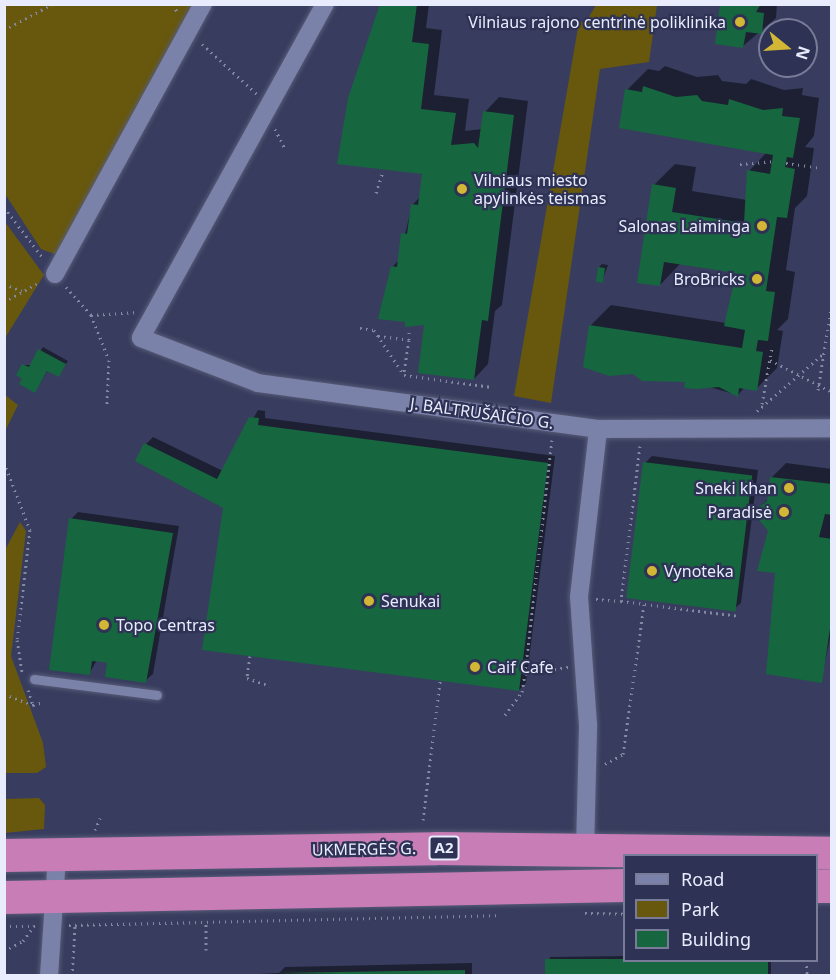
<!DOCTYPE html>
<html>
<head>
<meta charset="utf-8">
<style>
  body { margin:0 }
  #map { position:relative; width:836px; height:980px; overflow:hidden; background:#383d5f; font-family:"Noto Sans",sans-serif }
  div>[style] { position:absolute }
  .green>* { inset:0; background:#67580d }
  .shadow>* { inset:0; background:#0007 }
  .building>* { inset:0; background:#16663f; transform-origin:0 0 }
  .path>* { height:3px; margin-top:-1.5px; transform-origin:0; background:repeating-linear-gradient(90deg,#8489a3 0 1.5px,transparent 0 6px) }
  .roads { filter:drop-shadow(0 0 2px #575b77) drop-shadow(0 0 2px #575b77) }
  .lane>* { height:9px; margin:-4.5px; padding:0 4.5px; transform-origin:4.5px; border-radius:4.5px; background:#7b82a9 }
  .street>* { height:18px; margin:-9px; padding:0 9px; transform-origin:9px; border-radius:9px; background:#7b82a9 }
  .highway>* { height:33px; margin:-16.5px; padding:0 16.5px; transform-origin:16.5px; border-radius:16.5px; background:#c97db6 }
  .dots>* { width:16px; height:16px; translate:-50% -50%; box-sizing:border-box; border:3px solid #2e3254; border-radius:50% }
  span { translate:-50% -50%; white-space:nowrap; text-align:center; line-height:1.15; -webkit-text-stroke:4.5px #2e3254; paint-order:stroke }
  .shield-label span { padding:2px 4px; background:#2e3254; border:2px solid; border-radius:4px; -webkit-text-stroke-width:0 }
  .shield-label { font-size:15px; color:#e8ecfd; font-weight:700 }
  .poi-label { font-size:16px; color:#e8ecfd }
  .right { translate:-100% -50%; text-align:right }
  .left { translate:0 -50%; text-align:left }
  .street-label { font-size:16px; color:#e8ecfd }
  .frame { position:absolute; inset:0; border:6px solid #e8ecfd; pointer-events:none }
  .legend { position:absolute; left:623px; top:854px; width:195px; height:108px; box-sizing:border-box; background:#2e3254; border:2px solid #787c98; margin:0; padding:8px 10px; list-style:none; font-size:18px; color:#e8ecfd }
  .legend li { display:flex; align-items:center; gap:12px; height:30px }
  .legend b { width:30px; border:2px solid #787c98 }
  .north { position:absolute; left:758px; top:18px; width:60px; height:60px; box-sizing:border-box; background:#2e3254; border:2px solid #787c98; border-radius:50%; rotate:108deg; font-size:16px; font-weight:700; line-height:24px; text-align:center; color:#e8ecfd }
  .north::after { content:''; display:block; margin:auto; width:21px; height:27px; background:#d2b736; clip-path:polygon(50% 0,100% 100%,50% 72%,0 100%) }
</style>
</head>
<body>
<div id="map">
  <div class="green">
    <div style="clip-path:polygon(4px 5px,194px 5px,60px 256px,41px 249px,5px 194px)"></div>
    <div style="clip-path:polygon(596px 5px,657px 5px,649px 62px,600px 69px,551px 403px,514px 396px,579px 22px,586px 22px)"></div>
    <div style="clip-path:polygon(5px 222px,44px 275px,5px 338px)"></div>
    <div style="clip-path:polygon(5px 395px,18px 405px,5px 431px)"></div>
    <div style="clip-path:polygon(20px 522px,26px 531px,11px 656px,43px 743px,46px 767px,37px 773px,5px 773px,5px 550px)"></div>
    <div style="clip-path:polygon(39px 798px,45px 805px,44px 829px,5px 833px,5px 799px)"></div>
  </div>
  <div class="shadow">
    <div style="clip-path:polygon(385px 4px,429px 4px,426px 28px,442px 30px,434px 95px,469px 99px,465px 131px,482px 129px,485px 112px,499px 97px,528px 101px,502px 305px,495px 311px,488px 364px,474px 379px,426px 323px,392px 267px,399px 260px,412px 205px,421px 196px,424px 173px)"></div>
    <div style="clip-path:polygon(722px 4px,777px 4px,776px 18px,743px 46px)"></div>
    <div style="clip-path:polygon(665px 66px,697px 77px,718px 75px,722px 81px,746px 84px,751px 79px,784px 90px,803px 88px,802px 95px,819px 98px,814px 136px,805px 147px,814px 148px,807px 196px,795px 208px,786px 270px,795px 272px,788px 319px,777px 330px,783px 331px,777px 368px,756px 389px,745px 387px,738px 395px,687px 381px,590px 326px,611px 305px,726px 323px,737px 272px,681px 263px,660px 285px,654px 185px,675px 164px,696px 167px,692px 191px,747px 200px,749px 171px,767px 152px,627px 90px,648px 69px,659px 71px)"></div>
    <div style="clip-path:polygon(602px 264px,608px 265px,602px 281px,599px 267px)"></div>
    <div style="clip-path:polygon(43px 347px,68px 361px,59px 375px,48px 370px,35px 392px,24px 378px,23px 365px,32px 365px)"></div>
    <div style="clip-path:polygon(258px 410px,265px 411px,265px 418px,555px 456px,526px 683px,519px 690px,225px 507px,146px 444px,153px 437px,223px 471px)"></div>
    <div style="clip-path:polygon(652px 456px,758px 470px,741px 603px,733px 610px,645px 463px)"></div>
    <div style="clip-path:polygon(786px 463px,832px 469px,832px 629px,821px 681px,777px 572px,769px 531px,755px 512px,769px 498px,772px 477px)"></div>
    <div style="clip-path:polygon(78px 512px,179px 526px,153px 674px,145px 681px,109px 662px,97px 660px,89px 674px,71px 519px)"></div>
    <div style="clip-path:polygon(624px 956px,624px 960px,771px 960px,771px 976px,547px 976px,550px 957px)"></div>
    <div style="clip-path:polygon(472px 963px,472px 976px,214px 976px,279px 973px,285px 967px)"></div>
  </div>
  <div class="building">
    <div style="clip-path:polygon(380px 4px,417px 4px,412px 42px,429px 44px,421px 109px,456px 113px,451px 145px,474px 143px,478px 148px,483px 111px,514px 115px,488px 321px,482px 320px,474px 380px,418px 373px,424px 325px,405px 327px,405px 322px,378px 319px,391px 266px,397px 267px,401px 233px,407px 234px,411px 204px,418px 205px,422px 174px,337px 164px,348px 98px)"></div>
    <div style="clip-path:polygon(720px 4px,761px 4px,756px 12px,764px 13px,762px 34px,746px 32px,743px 48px,715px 44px)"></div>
    <div style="clip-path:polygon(643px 86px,676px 97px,697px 95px,702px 101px,728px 105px,729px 99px,763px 110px,783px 108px,782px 116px,800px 118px,793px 158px,787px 157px,785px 167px,795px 169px,787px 218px,777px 217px,766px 291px,775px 292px,768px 341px,758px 340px,756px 351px,763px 352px,757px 391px,739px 388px,738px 397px,719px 387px,696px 389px,684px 388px,685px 382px,642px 381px,633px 374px,609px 376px,583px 367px,589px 325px,742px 348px,745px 330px,724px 326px,736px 273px,664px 262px,660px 286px,637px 283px,652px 184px,676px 188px,672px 212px,744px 223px,747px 170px,770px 174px,773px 155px,619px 128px,625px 89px,642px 92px)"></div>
    <div style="left:598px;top:267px;width:7px;height:15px;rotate:8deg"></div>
    <div style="clip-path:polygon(38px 349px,66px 364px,59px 377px,47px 371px,35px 393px,19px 384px,22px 379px,16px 375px,22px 364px,29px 367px)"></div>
    <div style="clip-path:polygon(249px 417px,259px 418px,258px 425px,548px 463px,519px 691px,202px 650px,223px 508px,135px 461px,144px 443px,217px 479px)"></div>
    <div style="left:643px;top:462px;width:110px;height:137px;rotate:7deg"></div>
    <div style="clip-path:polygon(770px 477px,832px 484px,832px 515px,825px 514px,819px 537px,832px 539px,832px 615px,822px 683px,766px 674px,775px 573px,757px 571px,768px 531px,753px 512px,767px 501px)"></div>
    <div style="clip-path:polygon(69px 518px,173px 533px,146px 683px,105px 677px,107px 663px,102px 662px,92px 661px,90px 675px,49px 670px)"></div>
    <div style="left:545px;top:959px;width:223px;height:17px"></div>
    <div style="clip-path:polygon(465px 970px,465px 976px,277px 973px)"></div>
  </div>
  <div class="path">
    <div style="left:173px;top:4px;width:11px;rotate:63deg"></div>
    <div style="left:4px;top:30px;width:55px;rotate:-28deg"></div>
    <div style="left:202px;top:44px;width:74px;rotate:42.3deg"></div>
    <div style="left:275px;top:129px;width:22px;rotate:63deg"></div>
    <div style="left:786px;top:163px;width:35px;rotate:8deg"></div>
    <div style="left:740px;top:164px;width:32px;rotate:-5deg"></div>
    <div style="left:376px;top:193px;width:20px;rotate:-72deg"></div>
    <div style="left:4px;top:207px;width:64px;rotate:52.6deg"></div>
    <div style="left:4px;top:284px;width:19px;rotate:21deg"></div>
    <div style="left:66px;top:287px;width:38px;rotate:48deg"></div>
    <div style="left:91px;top:315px;width:46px;rotate:-3.7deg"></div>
    <div style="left:4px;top:302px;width:41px;rotate:-29.1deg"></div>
    <div style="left:91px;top:315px;width:48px;rotate:68.2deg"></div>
    <div style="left:109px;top:360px;width:46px;rotate:92.5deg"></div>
    <div style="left:360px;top:328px;width:14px;rotate:8deg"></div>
    <div style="left:374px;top:330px;width:54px;rotate:56.3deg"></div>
    <div style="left:404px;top:375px;width:89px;rotate:7.8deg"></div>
    <div style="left:378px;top:336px;width:31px;rotate:7deg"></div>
    <div style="left:409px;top:340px;width:33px;rotate:99deg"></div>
    <div style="left:409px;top:340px;width:10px;rotate:-90deg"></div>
    <div style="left:770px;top:360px;width:70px;rotate:27.3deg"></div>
    <div style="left:818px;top:390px;width:88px;rotate:-80.9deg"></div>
    <div style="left:762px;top:404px;width:58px;rotate:-80deg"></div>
    <div style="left:757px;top:411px;width:87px;rotate:-40.8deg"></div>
    <div style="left:552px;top:440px;width:236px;rotate:96.6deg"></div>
    <div style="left:525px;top:674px;width:44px;rotate:-9.2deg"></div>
    <div style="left:640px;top:446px;width:156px;rotate:97deg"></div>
    <div style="left:621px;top:601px;width:119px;rotate:7.2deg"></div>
    <div style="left:4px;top:462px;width:73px;rotate:69.1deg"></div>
    <div style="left:30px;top:530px;width:111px;rotate:96.7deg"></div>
    <div style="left:17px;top:640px;width:33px;rotate:81deg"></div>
    <div style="left:596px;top:599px;width:25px;rotate:5deg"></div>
    <div style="left:250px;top:656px;width:22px;rotate:98deg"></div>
    <div style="left:247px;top:678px;width:24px;rotate:19deg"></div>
    <div style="left:28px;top:690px;width:16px;rotate:72deg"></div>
    <div style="left:4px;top:694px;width:31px;rotate:21deg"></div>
    <div style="left:33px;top:705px;width:11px;rotate:-15deg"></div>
    <div style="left:505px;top:715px;width:29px;rotate:-54deg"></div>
    <div style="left:522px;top:692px;width:18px;rotate:-81deg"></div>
    <div style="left:605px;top:764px;width:21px;rotate:-29deg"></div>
    <div style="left:623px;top:754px;width:151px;rotate:-82deg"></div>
    <div style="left:423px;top:820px;width:140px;rotate:-83deg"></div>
    <div style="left:95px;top:830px;width:13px;rotate:-67deg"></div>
    <div style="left:585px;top:913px;width:39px;rotate:1deg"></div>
    <div style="left:69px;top:925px;width:429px;rotate:-1.3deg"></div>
    <div style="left:4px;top:926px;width:32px"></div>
    <div style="left:206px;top:950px;width:28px;rotate:-90deg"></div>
    <div style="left:4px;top:951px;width:21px;rotate:-28deg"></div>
    <div style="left:23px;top:941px;width:19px;rotate:-54deg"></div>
    <div style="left:806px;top:960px;width:16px;rotate:86deg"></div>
    <div style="left:72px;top:976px;width:51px;rotate:-86.6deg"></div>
  </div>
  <div class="roads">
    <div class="lane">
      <div style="left:34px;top:679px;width:124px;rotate:7.4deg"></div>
    </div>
    <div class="street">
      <div style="left:325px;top:4px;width:381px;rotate:118.9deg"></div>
      <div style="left:141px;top:338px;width:125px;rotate:21deg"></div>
      <div style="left:258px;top:383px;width:343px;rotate:7.7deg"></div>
      <div style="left:598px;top:429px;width:234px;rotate:-0.2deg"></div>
      <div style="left:55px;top:274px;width:308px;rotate:-61.3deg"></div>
      <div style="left:585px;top:851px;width:126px;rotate:-88.6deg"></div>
      <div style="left:588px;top:725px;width:128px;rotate:-94deg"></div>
      <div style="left:579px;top:597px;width:169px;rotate:-83.5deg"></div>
      <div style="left:49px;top:976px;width:122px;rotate:-86.2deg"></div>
    </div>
    <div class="highway">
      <div style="left:4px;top:855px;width:432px;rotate:-0.9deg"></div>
      <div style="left:436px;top:848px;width:396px;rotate:0.7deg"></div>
      <div style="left:816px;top:886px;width:16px"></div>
      <div style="left:4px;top:897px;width:620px;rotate:-1.11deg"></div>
    </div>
  </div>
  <div class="dots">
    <div style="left:740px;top:22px;background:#d2b736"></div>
    <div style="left:462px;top:189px;background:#d2b736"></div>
    <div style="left:762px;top:226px;background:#d2b736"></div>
    <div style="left:757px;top:279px;background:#d2b736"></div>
    <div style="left:789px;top:488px;background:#d2b736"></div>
    <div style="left:784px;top:512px;background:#d2b736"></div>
    <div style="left:652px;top:571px;background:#d2b736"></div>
    <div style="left:369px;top:601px;background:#d2b736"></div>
    <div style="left:104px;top:625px;background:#d2b736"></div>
    <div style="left:475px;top:667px;background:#d2b736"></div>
  </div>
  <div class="shield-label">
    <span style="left:444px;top:848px">A2</span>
  </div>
  <div class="poi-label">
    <span class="right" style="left:726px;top:22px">Vilniaus rajono centrinė poliklinika</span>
    <span class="left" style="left:474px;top:189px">Vilniaus miesto<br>apylinkės teismas</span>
    <span class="right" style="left:750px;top:226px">Salonas Laiminga</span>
    <span class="right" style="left:745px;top:279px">BroBricks</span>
    <span class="right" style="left:777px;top:488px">Sneki khan</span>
    <span class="right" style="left:772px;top:512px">Paradisė</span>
    <span class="left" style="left:664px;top:571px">Vynoteka</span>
    <span class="left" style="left:381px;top:601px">Senukai</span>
    <span class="left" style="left:116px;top:625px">Topo Centras</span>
    <span class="left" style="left:487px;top:667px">Caif Cafe</span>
  </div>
  <div class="street-label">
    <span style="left:482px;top:413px;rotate:8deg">J. BALTRUŠAIČIO G.</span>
    <span style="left:364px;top:849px;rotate:-1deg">UKMERGĖS G.</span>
  </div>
  <div class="frame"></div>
  <ul class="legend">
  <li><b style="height:8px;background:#7b82a9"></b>Road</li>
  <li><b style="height:16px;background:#67580d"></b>Park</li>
  <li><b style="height:16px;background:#16663f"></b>Building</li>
  </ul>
  <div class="north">N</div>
</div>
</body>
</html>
